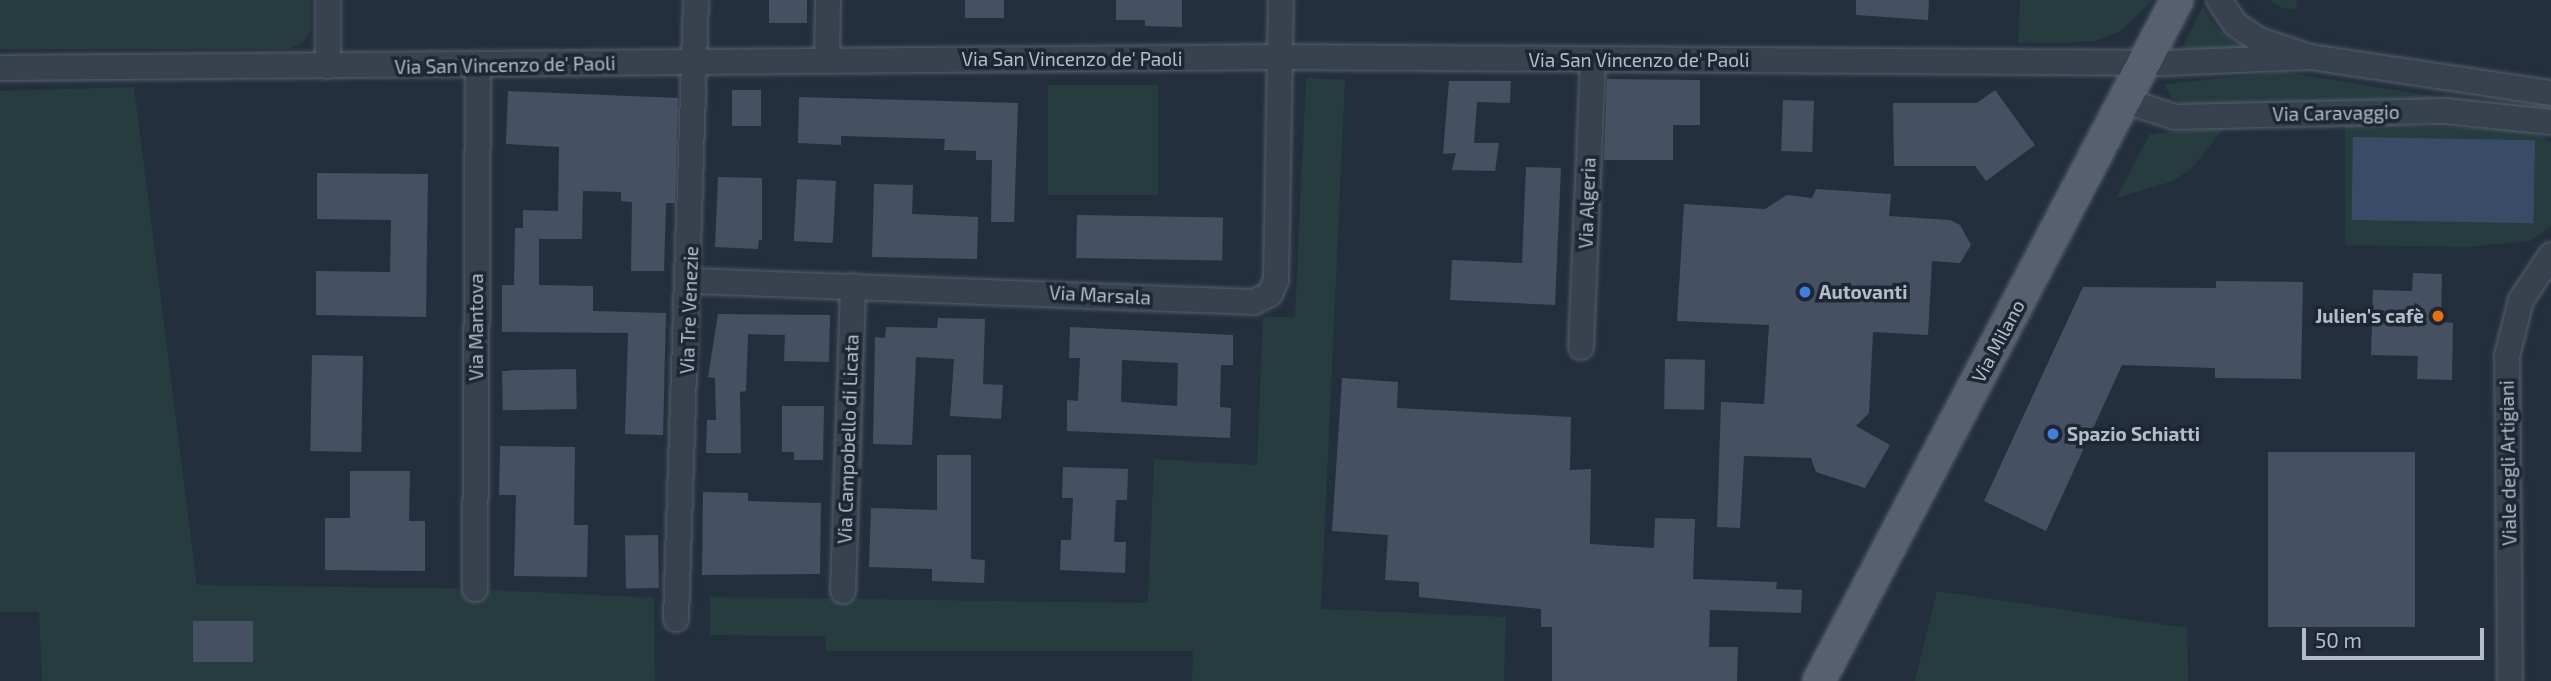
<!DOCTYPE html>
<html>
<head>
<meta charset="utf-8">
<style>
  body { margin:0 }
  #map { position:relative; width:2551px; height:681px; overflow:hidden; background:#242f3e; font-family:"Exo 2",sans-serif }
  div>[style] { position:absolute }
  .green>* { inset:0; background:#263c3f; transform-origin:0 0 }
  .water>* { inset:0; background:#394c67; transform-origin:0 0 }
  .building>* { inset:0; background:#455162; transform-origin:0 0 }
  .roads { filter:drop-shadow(0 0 2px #565f6c) drop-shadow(0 0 2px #565f6c) }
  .minor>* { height:24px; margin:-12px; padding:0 12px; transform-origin:12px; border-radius:12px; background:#38414e }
  .major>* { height:32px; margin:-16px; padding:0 16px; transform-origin:16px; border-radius:16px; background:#56606e }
  .dots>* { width:19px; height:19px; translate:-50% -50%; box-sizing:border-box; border:4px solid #1d2633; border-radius:50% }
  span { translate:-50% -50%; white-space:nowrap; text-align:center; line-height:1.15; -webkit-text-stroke:7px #1d2633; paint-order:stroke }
  .street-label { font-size:19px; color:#b4bcc9 }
  .poi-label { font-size:19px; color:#b4bcc9; font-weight:700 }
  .left { translate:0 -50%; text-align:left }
  .right { translate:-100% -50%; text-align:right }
  .scale { position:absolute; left:2302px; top:628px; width:182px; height:32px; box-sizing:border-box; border:4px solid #b4bcc9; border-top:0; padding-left:9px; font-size:21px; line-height:24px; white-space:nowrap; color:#b4bcc9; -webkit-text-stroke:5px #1d2633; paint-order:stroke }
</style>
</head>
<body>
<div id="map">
  <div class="green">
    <div style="clip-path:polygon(0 0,311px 0,311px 31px,303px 42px,289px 49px,0 49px)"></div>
    <div style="clip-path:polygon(2020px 0,2153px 0,2119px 32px,2094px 41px,2063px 43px,2018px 43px)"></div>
    <div style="clip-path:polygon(2269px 0,2297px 0,2296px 10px,2283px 8px)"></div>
    <div style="clip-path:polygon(2203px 7px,2217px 28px,2248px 53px,2179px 53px)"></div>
    <div style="clip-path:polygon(2285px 72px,2433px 96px,2520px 105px,2551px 103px,2551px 117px,2194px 110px,2171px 97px,2165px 84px)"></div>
    <div style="clip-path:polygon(1306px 78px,1345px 80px,1321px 609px,1506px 617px,1504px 681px,1192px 681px,1193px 651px,826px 651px,825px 636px,710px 635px,710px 597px,1148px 603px,1154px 459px,1257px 465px,1263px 317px,1295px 317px)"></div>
    <div style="left:1048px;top:85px;width:110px;height:110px"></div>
    <div style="clip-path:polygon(134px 87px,197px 585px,475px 589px,654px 598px,655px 681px,42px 681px,39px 612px,0 612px,0 91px)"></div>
    <div style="clip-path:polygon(2345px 123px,2529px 130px,2551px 142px,2551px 226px,2530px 241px,2466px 247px,2345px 245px)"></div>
    <div style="clip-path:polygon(2224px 128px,2191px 169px,2173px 181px,2116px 198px,2150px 134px)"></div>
    <div style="clip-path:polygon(1937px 591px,2187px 628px,2188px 681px,1915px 681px)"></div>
  </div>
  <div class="water">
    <div style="left:2353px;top:137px;width:182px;height:83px;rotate:1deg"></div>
  </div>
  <div class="building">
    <div style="left:769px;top:0;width:38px;height:23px"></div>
    <div style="left:965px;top:0;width:39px;height:18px"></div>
    <div style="clip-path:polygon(1116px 0,1182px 0,1182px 27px,1145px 26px,1145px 20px,1116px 20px)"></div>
    <div style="clip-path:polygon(1856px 0,1929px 0,1928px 20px,1856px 15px)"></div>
    <div style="clip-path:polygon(1607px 79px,1700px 80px,1700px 125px,1673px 125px,1673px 160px,1604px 160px)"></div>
    <div style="clip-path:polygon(1449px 81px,1511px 81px,1510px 103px,1477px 102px,1474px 143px,1499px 143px,1495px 171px,1452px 170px,1456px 153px,1443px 154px)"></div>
    <div style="left:732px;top:90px;width:29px;height:36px"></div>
    <div style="clip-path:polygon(1995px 90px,2035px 145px,1986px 181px,1975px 166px,1894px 166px,1893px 103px,1977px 103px)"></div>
    <div style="clip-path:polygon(508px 91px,678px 98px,675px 203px,666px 203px,664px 271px,631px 271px,632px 202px,621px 201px,621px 192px,583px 191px,582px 239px,539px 239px,539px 285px,593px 286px,593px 311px,666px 313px,663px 435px,625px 434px,628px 333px,502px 332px,502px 285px,514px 285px,515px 228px,523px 228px,523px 210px,558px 211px,559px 147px,506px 144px)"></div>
    <div style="clip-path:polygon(799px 97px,1018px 103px,1014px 222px,991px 222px,992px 160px,976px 160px,976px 151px,944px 150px,945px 139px,841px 136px,841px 145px,798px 143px)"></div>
    <div style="left:1783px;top:100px;width:31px;height:51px;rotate:2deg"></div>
    <div style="clip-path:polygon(1526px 167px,1561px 168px,1555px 305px,1450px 300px,1452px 260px,1522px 263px)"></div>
    <div style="clip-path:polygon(317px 173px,428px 174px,426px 317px,316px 315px,316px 271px,390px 272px,391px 220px,317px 219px)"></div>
    <div style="clip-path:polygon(718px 177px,762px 178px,762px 240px,759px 240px,758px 249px,715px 247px)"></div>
    <div style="left:797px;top:179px;width:39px;height:62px;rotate:3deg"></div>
    <div style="clip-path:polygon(874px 184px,913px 185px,912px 214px,978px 217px,977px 259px,872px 257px)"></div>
    <div style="clip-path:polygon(1816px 189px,1891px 194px,1889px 216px,1950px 220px,1960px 225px,1971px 245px,1960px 263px,1932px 261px,1928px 335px,1873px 332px,1869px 413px,1856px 426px,1890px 445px,1865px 488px,1816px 472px,1811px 458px,1744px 456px,1740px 528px,1717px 527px,1721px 402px,1764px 404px,1769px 325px,1677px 321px,1684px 204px,1765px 209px,1787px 195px,1812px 198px)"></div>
    <div style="left:1077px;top:215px;width:146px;height:43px;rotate:1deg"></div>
    <div style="clip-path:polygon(2413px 273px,2442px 274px,2441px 322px,2453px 323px,2452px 380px,2417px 379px,2418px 356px,2371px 355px,2373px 290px,2412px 291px)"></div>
    <div style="clip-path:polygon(2216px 281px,2303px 282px,2301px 379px,2215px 378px,2215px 368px,2122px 365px,2046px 531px,1984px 501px,2083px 287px,2216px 288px)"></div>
    <div style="clip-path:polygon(718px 314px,830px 315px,829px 362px,784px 361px,785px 335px,748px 334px,746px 391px,740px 392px,741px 453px,706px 453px,707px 420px,716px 420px,715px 378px,708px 377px)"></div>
    <div style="clip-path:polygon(938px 318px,985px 319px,983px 384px,1003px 385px,1001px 419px,950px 416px,954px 359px,916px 357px,912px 445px,873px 444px,875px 337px,885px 338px,886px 327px,937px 328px)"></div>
    <div style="clip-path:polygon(evenodd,1070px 327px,1233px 335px,1233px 365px,1221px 365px,1220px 407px,1231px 408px,1230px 438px,1067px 431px,1067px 400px,1078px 401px,1080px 358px,1069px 358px,1070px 327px,1122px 360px,1178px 363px,1177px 406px,1121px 402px,1122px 360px)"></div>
    <div style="left:312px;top:355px;width:51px;height:96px;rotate:1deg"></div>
    <div style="left:1665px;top:359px;width:40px;height:50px;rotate:1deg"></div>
    <div style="left:576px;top:369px;width:40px;height:74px;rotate:89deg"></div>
    <div style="clip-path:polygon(1342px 378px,1398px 382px,1397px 408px,1571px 417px,1570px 470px,1591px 469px,1590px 544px,1654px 548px,1655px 518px,1695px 519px,1693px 579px,1777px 582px,1776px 589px,1802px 590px,1801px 613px,1710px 610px,1709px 647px,1738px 647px,1737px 681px,1552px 681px,1552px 627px,1541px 627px,1541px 609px,1419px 597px,1419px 582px,1385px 580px,1388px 535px,1332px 531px)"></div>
    <div style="clip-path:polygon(782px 406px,824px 406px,823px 460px,794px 460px,794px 452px,782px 452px)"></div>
    <div style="clip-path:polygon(500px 446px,575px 447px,574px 525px,588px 525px,587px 577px,514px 576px,516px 495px,499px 495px)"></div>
    <div style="left:2268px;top:452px;width:147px;height:175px"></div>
    <div style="clip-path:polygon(937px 455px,971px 455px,971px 559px,985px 560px,984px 583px,932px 581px,932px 569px,869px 567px,871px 508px,937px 510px)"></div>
    <div style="clip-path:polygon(1063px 467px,1128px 469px,1127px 500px,1116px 500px,1114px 542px,1126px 542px,1125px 573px,1060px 570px,1061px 540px,1071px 540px,1073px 498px,1062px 498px)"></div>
    <div style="clip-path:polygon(350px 471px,410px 471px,409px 521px,425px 521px,425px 571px,325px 570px,325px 518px,350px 518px)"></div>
    <div style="clip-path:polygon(703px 492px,748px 493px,748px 501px,821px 503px,820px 574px,702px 575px)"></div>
    <div style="left:658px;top:535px;width:53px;height:33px;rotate:89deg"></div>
    <div style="left:193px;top:621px;width:60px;height:41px"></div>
  </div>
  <div class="roads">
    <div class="minor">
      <div style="left:2219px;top:0;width:29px;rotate:56deg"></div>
      <div style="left:2235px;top:24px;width:29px;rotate:34deg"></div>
      <div style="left:2259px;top:40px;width:54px;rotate:18.4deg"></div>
      <div style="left:2310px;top:57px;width:244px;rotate:8.5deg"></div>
      <div style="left:827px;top:61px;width:61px;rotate:-89.1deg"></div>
      <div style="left:328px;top:66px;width:66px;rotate:-90deg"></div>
      <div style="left:0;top:68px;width:1280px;rotate:-0.49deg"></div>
      <div style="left:1280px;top:57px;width:885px;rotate:0.39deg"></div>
      <div style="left:2165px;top:63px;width:145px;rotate:-2.4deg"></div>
      <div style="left:2123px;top:100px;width:55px;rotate:18.1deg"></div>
      <div style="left:2175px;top:117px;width:270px;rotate:-1.3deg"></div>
      <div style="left:2445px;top:111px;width:107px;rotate:5.9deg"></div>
      <div style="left:691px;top:281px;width:563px;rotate:2.14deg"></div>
      <div style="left:1254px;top:302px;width:18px;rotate:-27deg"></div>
      <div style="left:1270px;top:294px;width:15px;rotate:-67deg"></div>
      <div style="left:1276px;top:280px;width:280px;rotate:-89deg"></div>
      <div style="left:1581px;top:347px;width:287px;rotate:-87.6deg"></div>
      <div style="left:475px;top:589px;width:523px;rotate:-89.67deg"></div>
      <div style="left:843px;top:591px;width:305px;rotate:-88.1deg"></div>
      <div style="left:676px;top:619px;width:619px;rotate:-88.15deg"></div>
      <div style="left:2510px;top:681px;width:325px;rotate:-90.5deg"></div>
      <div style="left:2507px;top:356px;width:58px;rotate:-76deg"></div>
      <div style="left:2521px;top:300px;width:54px;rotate:-56.3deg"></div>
    </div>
    <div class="major">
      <div style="left:1819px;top:681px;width:769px;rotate:-62.27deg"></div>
    </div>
  </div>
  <div class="dots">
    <div style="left:1805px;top:292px;background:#3f7fe0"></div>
    <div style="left:2438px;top:316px;background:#e8710a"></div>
    <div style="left:2053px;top:434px;background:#3f7fe0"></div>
  </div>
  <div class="street-label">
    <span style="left:1072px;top:59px">Via San Vincenzo de' Paoli</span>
    <span style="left:1639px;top:60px">Via San Vincenzo de' Paoli</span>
    <span style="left:505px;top:65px;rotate:-1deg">Via San Vincenzo de' Paoli</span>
    <span style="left:2336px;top:113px;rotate:-1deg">Via Caravaggio</span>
    <span style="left:1587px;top:203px;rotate:-88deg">Via Algeria</span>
    <span style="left:1100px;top:295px;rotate:3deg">Via Marsala</span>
    <span style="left:689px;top:310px;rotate:-88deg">Via Tre Venezie</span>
    <span style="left:476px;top:327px;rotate:-90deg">Via Mantova</span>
    <span style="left:1998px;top:341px;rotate:-62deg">Via Milano</span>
    <span style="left:848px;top:439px;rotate:-88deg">Via Campobello di Licata</span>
    <span style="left:2508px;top:463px;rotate:-91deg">Viale degli Artigiani</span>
  </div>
  <div class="poi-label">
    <span class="left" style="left:1819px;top:292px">Autovanti</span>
    <span class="right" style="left:2424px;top:316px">Julien's cafè</span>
    <span class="left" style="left:2067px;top:434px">Spazio Schiatti</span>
  </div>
  <div class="scale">50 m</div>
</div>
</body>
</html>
